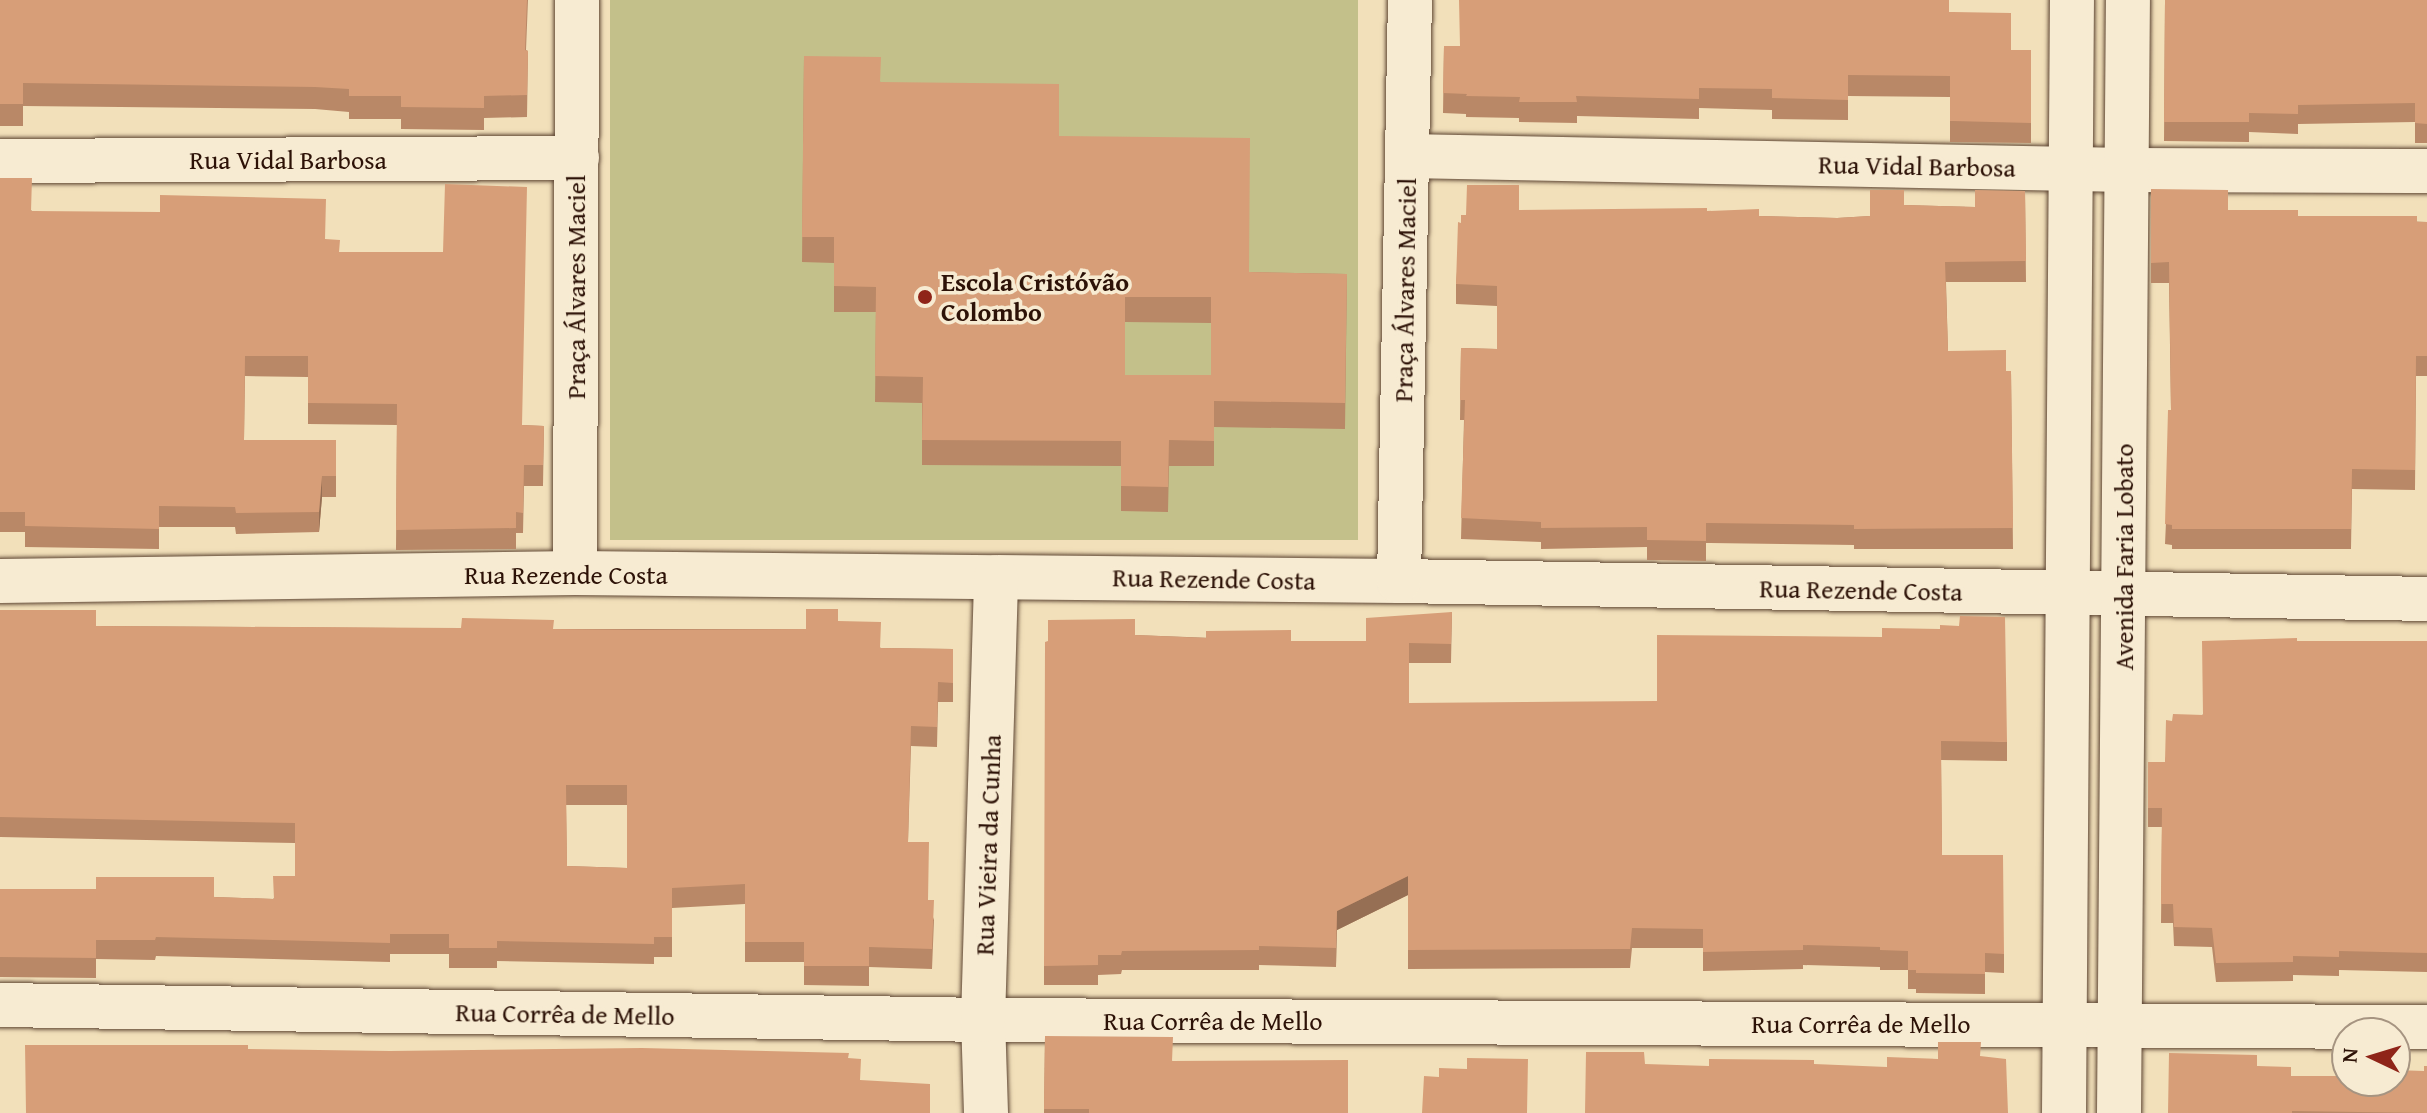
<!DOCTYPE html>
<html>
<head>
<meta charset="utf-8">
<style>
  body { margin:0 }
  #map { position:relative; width:2427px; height:1113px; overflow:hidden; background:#f2e0ba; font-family:"Gentium Book Plus",serif }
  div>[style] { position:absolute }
  .green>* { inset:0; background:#c3c08a; transform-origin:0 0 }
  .roads { filter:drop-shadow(0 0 2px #5e4634) drop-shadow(0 0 2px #5e4634) }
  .minor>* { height:44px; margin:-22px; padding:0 22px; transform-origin:22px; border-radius:22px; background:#f7ebd2 }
  .tertiary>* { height:44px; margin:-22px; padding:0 22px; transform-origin:22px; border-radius:22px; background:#f7ebd2 }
  .wall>* { inset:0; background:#b98867 }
  .shaded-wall>* { inset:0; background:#966f54 }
  .building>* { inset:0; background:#d79e78 }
  .dots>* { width:22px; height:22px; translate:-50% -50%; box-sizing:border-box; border:4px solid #f7ebd2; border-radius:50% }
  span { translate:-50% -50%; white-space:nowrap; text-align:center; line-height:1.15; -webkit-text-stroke:7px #f7ebd2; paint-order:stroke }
  .street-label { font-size:26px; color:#2d1207 }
  .poi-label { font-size:26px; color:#2d1207; font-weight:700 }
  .left { translate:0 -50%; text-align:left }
  .north { position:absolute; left:2331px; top:1017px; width:80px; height:80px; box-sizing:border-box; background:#f7ebd2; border:2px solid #a69481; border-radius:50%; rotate:274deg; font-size:22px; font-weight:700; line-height:32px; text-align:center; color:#2d1207 }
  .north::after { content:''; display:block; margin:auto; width:28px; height:36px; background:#8f2418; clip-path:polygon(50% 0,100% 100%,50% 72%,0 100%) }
</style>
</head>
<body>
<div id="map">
  <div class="green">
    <div style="left:610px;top:0;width:748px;height:540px"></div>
  </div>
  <div class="roads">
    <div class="minor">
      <div style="left:1407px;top:156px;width:720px;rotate:1.11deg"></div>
      <div style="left:2127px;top:170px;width:300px;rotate:0.2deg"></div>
      <div style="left:0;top:161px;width:577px;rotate:-0.3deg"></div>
      <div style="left:575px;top:573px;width:573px;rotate:-89.8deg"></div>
      <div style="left:0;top:581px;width:575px;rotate:-0.8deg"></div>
      <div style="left:575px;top:573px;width:824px;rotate:0.56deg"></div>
      <div style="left:1399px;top:581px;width:1028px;rotate:1deg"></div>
      <div style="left:1399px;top:581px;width:581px;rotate:-88.92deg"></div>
      <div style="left:0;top:1005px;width:983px;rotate:0.87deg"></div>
      <div style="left:983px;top:1020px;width:1444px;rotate:0.28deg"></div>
      <div style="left:986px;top:1113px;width:93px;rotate:-91.8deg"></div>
      <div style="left:983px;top:1020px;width:443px;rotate:-88.3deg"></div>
    </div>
    <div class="tertiary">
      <div style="left:2064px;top:1113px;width:1113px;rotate:-89.59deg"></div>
      <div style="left:2119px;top:1113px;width:1113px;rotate:-89.54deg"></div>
    </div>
  </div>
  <div class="wall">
    <div style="clip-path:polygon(0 0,528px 0,526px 50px,528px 51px,527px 117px,484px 118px,484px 130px,401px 129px,401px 119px,349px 119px,349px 112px,315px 109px,23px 106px,23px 126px,0 126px)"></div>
    <div style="clip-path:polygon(2165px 0,2427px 0,2427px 143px,2415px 143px,2415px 122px,2298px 124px,2298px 134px,2249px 132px,2249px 142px,2164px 141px)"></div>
    <div style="clip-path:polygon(1949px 12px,2011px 50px,2031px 50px,2031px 143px,1950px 142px,1950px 97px,1848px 96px,1848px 120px,1772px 119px,1772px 110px,1699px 108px,1699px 119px,1577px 116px,1577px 123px,1519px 122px,1519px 118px,1466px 117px,1466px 114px,1443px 113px,1444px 46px,1460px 46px)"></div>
    <div style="clip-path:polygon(evenodd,804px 56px,881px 82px,1059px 136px,1249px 272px,1347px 274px,1345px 429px,1214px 427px,1214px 466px,1169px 466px,1168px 512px,1121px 511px,1121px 466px,922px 465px,922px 403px,875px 402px,876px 312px,834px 312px,834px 263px,802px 262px,804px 56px,1125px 322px,1211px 323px,1211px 375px,1125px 375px,1125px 322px)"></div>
    <div style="clip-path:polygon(0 178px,32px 211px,325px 239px,522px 425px,544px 426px,543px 486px,524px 486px,523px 533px,516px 533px,516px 549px,396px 550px,397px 425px,308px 424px,308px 377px,245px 376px,244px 440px,336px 440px,336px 497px,322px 497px,319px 532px,236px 534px,235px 527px,159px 527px,159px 549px,25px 547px,25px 532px,0 532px)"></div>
    <div style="clip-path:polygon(2151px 189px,2228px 210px,2298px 216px,2427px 222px,2427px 376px,2416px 376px,2415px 490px,2352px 489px,2351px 549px,2172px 549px,2172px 545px,2165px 544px,2171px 410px,2169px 283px,2151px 283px)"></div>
    <div style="clip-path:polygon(2025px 191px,2026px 282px,1946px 282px,1948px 351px,2006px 371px,2011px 371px,2013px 549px,1854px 549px,1854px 545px,1706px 543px,1706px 561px,1647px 560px,1647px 547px,1541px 549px,1541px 542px,1461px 539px,1464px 420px,1460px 420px,1461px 348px,1497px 349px,1497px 306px,1456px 304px,1456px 284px,1461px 223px,1519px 210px,1707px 211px,1759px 216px,1837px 218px,1870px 216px,1904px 205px,1975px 207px)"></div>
    <div style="clip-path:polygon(evenodd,0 610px,96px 626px,554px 629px,806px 629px,838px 621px,881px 648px,953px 649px,953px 702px,938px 702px,937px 747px,911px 746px,908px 842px,934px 920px,932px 969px,869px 967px,869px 986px,804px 985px,804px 962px,745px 962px,745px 904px,672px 908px,672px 957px,654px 957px,654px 964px,497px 961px,497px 968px,449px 968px,449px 954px,390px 954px,390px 962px,156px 956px,155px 960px,96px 959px,96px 978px,0 977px,0 889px,273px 899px,295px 876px,295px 843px,0 837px,0 610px,566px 805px,627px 805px,627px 868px,567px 866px,566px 805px)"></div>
    <div style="clip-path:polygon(1452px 612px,1451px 663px,1409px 663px,1409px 703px,2007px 742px,2007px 761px,1941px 760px,1942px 855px,2004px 954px,2004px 973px,1985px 972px,1985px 994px,1916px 993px,1916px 989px,1908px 989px,1908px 970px,1880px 970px,1880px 967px,1803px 965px,1803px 969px,1703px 971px,1703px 948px,1632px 948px,1630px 968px,1408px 969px,1408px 895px,1337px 930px,1336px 967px,1259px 965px,1259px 970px,1122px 970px,1121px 974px,1098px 975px,1098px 985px,1044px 985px,1044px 966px,1135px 635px,1291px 641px,1366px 641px)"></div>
    <div style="clip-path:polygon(2297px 641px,2427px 641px,2427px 972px,2339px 970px,2339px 976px,2293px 975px,2293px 981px,2216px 982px,2212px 947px,2174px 946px,2173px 923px,2161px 923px,2162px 827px,2148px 827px,2148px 762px,2165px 762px,2172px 721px,2202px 715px)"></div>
    <div style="clip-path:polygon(1045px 1036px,1173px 1061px,1348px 1113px,1044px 1113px)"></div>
    <div style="clip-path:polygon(2257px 1066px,2291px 1076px,2347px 1081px,2424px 1071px,2427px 1113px,2168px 1113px)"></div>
  </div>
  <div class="shaded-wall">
    <div style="clip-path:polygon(322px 476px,322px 497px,319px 532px,319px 512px)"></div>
    <div style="clip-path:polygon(1408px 876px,1408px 895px,1337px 930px,1336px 967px,1337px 911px)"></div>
  </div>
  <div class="building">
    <div style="clip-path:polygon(0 0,527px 0,525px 50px,528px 51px,527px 95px,484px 96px,484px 108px,401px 107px,401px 96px,349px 96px,349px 89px,315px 87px,23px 83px,23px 104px,0 104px)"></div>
    <div style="clip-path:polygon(1459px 0,1949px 0,1949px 12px,2011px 13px,2011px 50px,2031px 50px,2031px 123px,1950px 121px,1950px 76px,1848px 75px,1848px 100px,1772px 98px,1772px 89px,1699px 88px,1699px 99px,1576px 96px,1577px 102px,1519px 102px,1520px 97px,1466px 96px,1467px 94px,1443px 93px,1444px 46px,1460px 46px)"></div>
    <div style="clip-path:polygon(2165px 0,2427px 0,2427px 124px,2415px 123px,2415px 103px,2298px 105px,2298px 114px,2249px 113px,2249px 122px,2164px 122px)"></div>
    <div style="clip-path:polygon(evenodd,804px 56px,881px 57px,880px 82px,1059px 84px,1059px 136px,1250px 138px,1249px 272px,1347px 274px,1345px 403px,1214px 401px,1214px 441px,1169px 440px,1168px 487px,1121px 486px,1121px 441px,922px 440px,923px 377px,875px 376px,876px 287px,834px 286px,834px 237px,802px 237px,804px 56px,1125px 297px,1211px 297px,1211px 375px,1125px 375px,1125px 297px)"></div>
    <div style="clip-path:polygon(0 178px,32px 178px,31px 211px,160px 212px,160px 195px,326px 199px,325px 239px,340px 240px,339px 252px,443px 252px,445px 184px,527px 187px,522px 425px,544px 426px,543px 465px,524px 465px,523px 513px,516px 512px,516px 528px,396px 530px,397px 404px,308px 403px,308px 356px,245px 356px,244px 440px,336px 440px,336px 476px,322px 476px,319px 512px,236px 513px,235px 507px,159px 506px,159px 529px,25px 526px,25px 512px,0 512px)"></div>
    <div style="clip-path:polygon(1467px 185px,1519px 185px,1519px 210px,1707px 208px,1707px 211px,1759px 209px,1759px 216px,1837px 218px,1870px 216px,1870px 190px,1904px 190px,1904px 205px,1975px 207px,1975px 190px,2025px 191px,2026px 261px,1945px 262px,1948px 351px,2006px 350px,2006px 371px,2011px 371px,2013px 528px,1854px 529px,1854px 525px,1706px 523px,1706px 541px,1647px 540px,1647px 527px,1541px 528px,1541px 522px,1461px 518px,1465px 400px,1460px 400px,1461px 348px,1497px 349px,1497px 286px,1456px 284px,1458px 222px,1461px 223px,1461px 215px,1466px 215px)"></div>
    <div style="clip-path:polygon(2151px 189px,2228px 190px,2228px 210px,2298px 210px,2298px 216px,2417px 216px,2417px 222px,2427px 222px,2427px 356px,2416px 356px,2415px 470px,2352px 469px,2351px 529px,2172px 529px,2172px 525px,2165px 524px,2168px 410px,2171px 410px,2169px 262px,2151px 263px)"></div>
    <div style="clip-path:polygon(evenodd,806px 609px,838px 609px,838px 621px,881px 622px,880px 648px,953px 649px,953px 683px,938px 682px,937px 727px,911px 726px,908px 842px,929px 842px,928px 900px,934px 900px,932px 949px,869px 947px,869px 966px,804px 966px,804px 942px,745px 942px,745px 884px,672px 888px,672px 937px,654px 937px,654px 944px,497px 941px,497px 948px,449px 948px,449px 934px,390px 934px,390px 943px,156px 937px,155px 940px,96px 940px,96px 958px,0 957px,0 889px,96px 889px,96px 877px,214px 877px,214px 897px,274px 899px,273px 876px,295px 876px,295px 823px,0 817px,0 610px,96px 610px,96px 626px,461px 628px,462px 618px,554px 620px,553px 629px,641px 630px,806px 629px,806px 609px,566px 785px,627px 785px,627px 868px,567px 866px,566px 785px)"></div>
    <div style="clip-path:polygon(1452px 612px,1451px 644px,1409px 643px,1409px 703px,1657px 701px,1657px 635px,1882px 637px,1882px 628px,1940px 629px,1940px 625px,1959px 626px,1960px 616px,2005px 617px,2007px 742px,1941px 741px,1942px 855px,2003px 855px,2004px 954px,1985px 953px,1985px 974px,1916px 973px,1916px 970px,1908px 970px,1908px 951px,1880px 950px,1880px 947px,1803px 945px,1803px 950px,1703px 952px,1703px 929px,1632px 928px,1630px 949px,1408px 950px,1408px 876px,1337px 911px,1336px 948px,1259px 946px,1259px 950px,1122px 951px,1121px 955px,1098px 955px,1098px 965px,1044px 966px,1045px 642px,1048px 641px,1048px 620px,1135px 619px,1135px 635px,1206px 638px,1206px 631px,1291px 630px,1291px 641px,1366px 641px,1366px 618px)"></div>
    <div style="clip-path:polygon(2297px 638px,2297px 641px,2427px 641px,2427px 953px,2339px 951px,2339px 957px,2293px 956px,2293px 962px,2216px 963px,2212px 928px,2174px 927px,2173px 904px,2161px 904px,2162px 808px,2148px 808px,2148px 762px,2165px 762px,2166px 720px,2172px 721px,2173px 714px,2203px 715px,2202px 641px)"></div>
    <div style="clip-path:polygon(1045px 1036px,1173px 1037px,1172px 1061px,1348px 1060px,1348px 1113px,1089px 1113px,1089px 1109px,1044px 1109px)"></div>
    <div style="clip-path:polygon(1938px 1042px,1981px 1042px,1980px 1056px,2006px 1059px,2008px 1113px,1585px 1113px,1586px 1052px,1644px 1052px,1645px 1064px,1709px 1066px,1709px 1059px,1814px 1060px,1814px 1064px,1887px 1067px,1887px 1057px,1938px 1059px)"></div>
    <div style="clip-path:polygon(25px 1045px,248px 1045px,248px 1049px,390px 1051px,642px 1048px,849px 1053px,848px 1058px,861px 1059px,860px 1080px,930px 1084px,930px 1113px,26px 1113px)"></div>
    <div style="clip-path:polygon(2169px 1053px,2257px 1055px,2257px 1066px,2291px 1067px,2291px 1076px,2347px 1076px,2347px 1081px,2395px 1081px,2395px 1070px,2424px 1071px,2424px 1066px,2427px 1066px,2427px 1113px,2292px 1111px,2292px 1113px,2168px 1113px)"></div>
    <div style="clip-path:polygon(1467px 1058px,1528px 1059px,1527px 1113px,1422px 1113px,1424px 1076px,1439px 1077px,1439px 1068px,1467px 1069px)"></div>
  </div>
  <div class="dots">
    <div style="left:925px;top:297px;background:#8f2418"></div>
  </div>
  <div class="street-label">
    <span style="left:288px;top:160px">Rua Vidal Barbosa</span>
    <span style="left:1917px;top:166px;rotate:1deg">Rua Vidal Barbosa</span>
    <span style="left:576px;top:287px;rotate:-90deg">Praça Álvares Maciel</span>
    <span style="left:1405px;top:290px;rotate:-89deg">Praça Álvares Maciel</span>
    <span style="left:2124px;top:557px;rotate:-90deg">Avenida Faria Lobato</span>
    <span style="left:566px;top:575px">Rua Rezende Costa</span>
    <span style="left:1214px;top:579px;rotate:1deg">Rua Rezende Costa</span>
    <span style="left:1861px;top:590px;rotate:1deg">Rua Rezende Costa</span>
    <span style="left:988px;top:845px;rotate:-88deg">Rua Vieira da Cunha</span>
    <span style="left:565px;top:1014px;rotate:1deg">Rua Corrêa de Mello</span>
    <span style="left:1213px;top:1021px">Rua Corrêa de Mello</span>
    <span style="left:1861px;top:1024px">Rua Corrêa de Mello</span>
  </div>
  <div class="poi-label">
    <span class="left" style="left:941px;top:297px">Escola Cristóvão<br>Colombo</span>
  </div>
  <div class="north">N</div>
</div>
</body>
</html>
